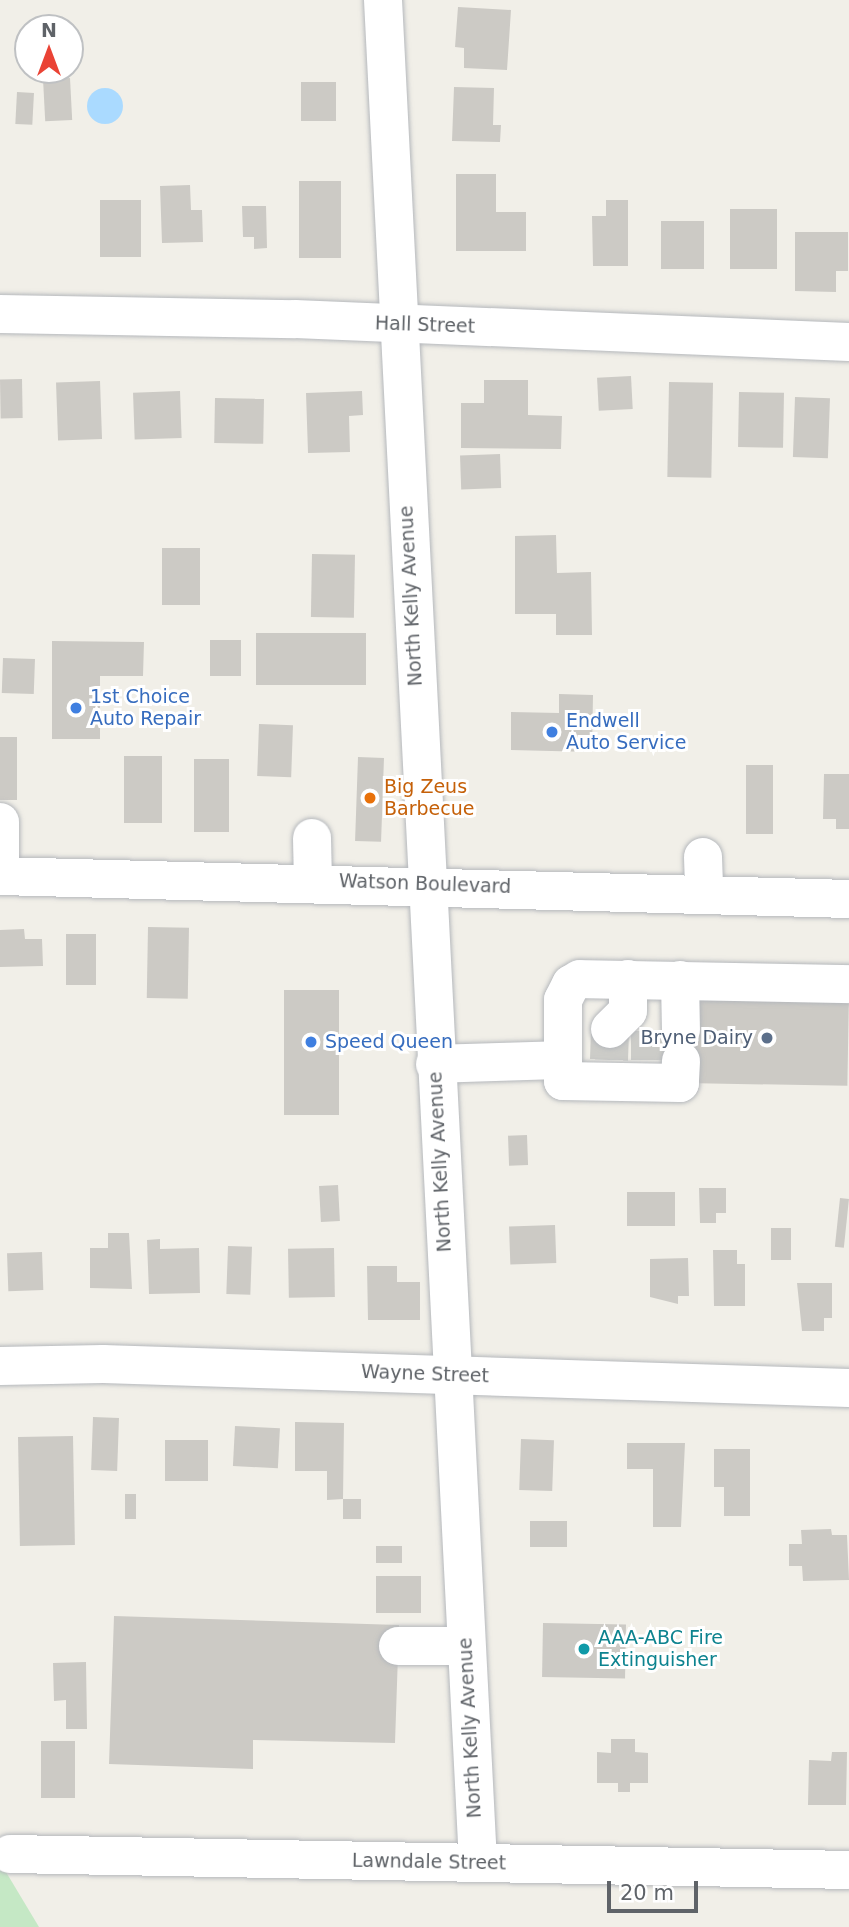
<!DOCTYPE html>
<html>
<head>
<meta charset="utf-8">
<style>
  body { margin:0 }
  #map { position:relative; width:849px; height:1927px; overflow:hidden; background:#f1efe8; font-family:"DejaVu Sans",sans-serif }
  div>[style] { position:absolute }
  .green>* { inset:0; background:#c5e8c5 }
  .water>* { inset:0; background:#aadaff }
  .round { border-radius:50% }
  .building>* { inset:0; background:#cccac5; transform-origin:0 0 }
  .minor-tunnel>* { height:38px; margin-top:-19px; transform-origin:0; background:repeating-linear-gradient(90deg,#ccccc8 0 38px,transparent 0 57px) }
  .roads { filter:drop-shadow(0 0 2px #b5b8bc) drop-shadow(0 0 2px #b5b8bc) }
  .minor>* { height:38px; margin:-19px; padding:0 19px; transform-origin:19px; border-radius:19px; background:#fff }
  .dots>* { width:19px; height:19px; translate:-50% -50%; box-sizing:border-box; border:4px solid #fff; border-radius:50% }
  span { translate:-50% -50%; white-space:nowrap; text-align:center; line-height:1.15; -webkit-text-stroke:6px #fff; paint-order:stroke }
  .street-label { font-size:19px; color:#5f6368 }
  .shop-label { font-size:19px; color:#366cbe }
  .left { translate:0 -50%; text-align:left }
  .food-label { font-size:19px; color:#c56008 }
  .service-label { font-size:19px; color:#4e5e75 }
  .right { translate:-100% -50%; text-align:right }
  .culture-label { font-size:19px; color:#0d838f }
  .north { position:absolute; left:14px; top:14px; width:70px; height:70px; box-sizing:border-box; background:#fff; border:2px solid #bfc1c3; border-radius:50%; rotate:0deg; font-size:19px; font-weight:700; line-height:28px; text-align:center; color:#5f6368 }
  .north::after { content:''; display:block; margin:auto; width:24px; height:32px; background:#ea4335; clip-path:polygon(50% 0,100% 100%,50% 72%,0 100%) }
  .scale { position:absolute; left:607px; top:1881px; width:91px; height:32px; box-sizing:border-box; border:4px solid #5f6368; border-top:0; padding-left:9px; font-size:21px; line-height:24px; white-space:nowrap; color:#5f6368; -webkit-text-stroke:5px #fff; paint-order:stroke }
</style>
</head>
<body>
<div id="map">
  <div class="green">
    <div style="clip-path:polygon(0 1862px,39px 1927px,0 1927px)"></div>
  </div>
  <div class="water">
    <div class="round" style="left:87px;top:88px;width:36px;height:36px"></div>
  </div>
  <div class="building">
    <div style="clip-path:polygon(458px 7px,511px 10px,507px 70px,464px 68px,464px 48px,455px 47px)"></div>
    <div style="left:70px;top:78px;width:42px;height:27px;rotate:87deg"></div>
    <div style="left:336px;top:82px;width:39px;height:35px;rotate:90deg"></div>
    <div style="clip-path:polygon(454px 87px,494px 88px,493px 125px,501px 125px,500px 142px,452px 141px)"></div>
    <div style="left:17px;top:92px;width:17px;height:32px;rotate:3deg"></div>
    <div style="clip-path:polygon(456px 174px,496px 174px,496px 212px,526px 212px,526px 251px,456px 251px)"></div>
    <div style="left:299px;top:181px;width:42px;height:77px"></div>
    <div style="clip-path:polygon(190px 185px,191px 210px,202px 210px,203px 242px,162px 243px,160px 186px)"></div>
    <div style="left:100px;top:200px;width:41px;height:57px"></div>
    <div style="clip-path:polygon(606px 200px,628px 200px,628px 266px,593px 266px,592px 216px,606px 216px)"></div>
    <div style="clip-path:polygon(242px 206px,266px 206px,267px 248px,254px 249px,254px 237px,243px 237px)"></div>
    <div style="left:777px;top:209px;width:60px;height:47px;rotate:90deg"></div>
    <div style="left:661px;top:221px;width:43px;height:48px"></div>
    <div style="clip-path:polygon(795px 232px,848px 232px,848px 271px,836px 271px,836px 292px,795px 291px)"></div>
    <div style="left:631px;top:376px;width:33px;height:34px;rotate:87deg"></div>
    <div style="left:22px;top:379px;width:39px;height:22px;rotate:89deg"></div>
    <div style="clip-path:polygon(484px 380px,528px 380px,528px 415px,562px 416px,561px 449px,461px 448px,461px 403px,484px 403px)"></div>
    <div style="left:100px;top:381px;width:58px;height:44px;rotate:88deg"></div>
    <div style="left:669px;top:382px;width:44px;height:95px;rotate:1deg"></div>
    <div style="left:180px;top:391px;width:47px;height:47px;rotate:88deg"></div>
    <div style="clip-path:polygon(362px 391px,363px 415px,349px 416px,350px 452px,308px 453px,306px 393px)"></div>
    <div style="left:739px;top:392px;width:45px;height:55px;rotate:1deg"></div>
    <div style="left:795px;top:397px;width:35px;height:60px;rotate:2deg"></div>
    <div style="left:215px;top:398px;width:49px;height:45px;rotate:1deg"></div>
    <div style="left:500px;top:454px;width:34px;height:40px;rotate:88deg"></div>
    <div style="clip-path:polygon(556px 535px,557px 573px,591px 572px,592px 635px,556px 635px,556px 614px,515px 614px,515px 536px)"></div>
    <div style="left:162px;top:548px;width:38px;height:57px"></div>
    <div style="left:312px;top:554px;width:43px;height:63px;rotate:1deg"></div>
    <div style="left:366px;top:633px;width:52px;height:110px;rotate:90deg"></div>
    <div style="left:210px;top:640px;width:31px;height:36px"></div>
    <div style="clip-path:polygon(52px 641px,144px 642px,143px 676px,100px 676px,100px 739px,52px 739px)"></div>
    <div style="left:3px;top:658px;width:32px;height:35px;rotate:2deg"></div>
    <div style="clip-path:polygon(559px 694px,593px 695px,592px 752px,511px 750px,511px 712px,559px 713px)"></div>
    <div style="left:259px;top:724px;width:34px;height:52px;rotate:2deg"></div>
    <div style="left:0;top:737px;width:17px;height:63px"></div>
    <div style="left:124px;top:756px;width:38px;height:67px"></div>
    <div style="left:358px;top:757px;width:26px;height:84px;rotate:2deg"></div>
    <div style="left:194px;top:759px;width:35px;height:73px"></div>
    <div style="left:746px;top:765px;width:27px;height:69px"></div>
    <div style="clip-path:polygon(824px 774px,849px 774px,849px 829px,836px 829px,836px 819px,823px 819px)"></div>
    <div style="left:148px;top:927px;width:41px;height:71px;rotate:1deg"></div>
    <div style="clip-path:polygon(24px 929px,25px 939px,42px 939px,43px 966px,0 967px,0 930px)"></div>
    <div style="left:66px;top:934px;width:30px;height:51px"></div>
    <div style="left:284px;top:990px;width:55px;height:125px"></div>
    <div style="left:686px;top:990px;width:163px;height:93px;rotate:1deg"></div>
    <div style="left:527px;top:1135px;width:30px;height:19px;rotate:88deg"></div>
    <div style="left:338px;top:1185px;width:36px;height:19px;rotate:87deg"></div>
    <div style="clip-path:polygon(699px 1188px,726px 1188px,726px 1213px,716px 1213px,716px 1223px,700px 1223px)"></div>
    <div style="left:675px;top:1192px;width:34px;height:48px;rotate:90deg"></div>
    <div style="left:840px;top:1198px;width:9px;height:49px;rotate:6deg"></div>
    <div style="left:555px;top:1225px;width:38px;height:46px;rotate:88deg"></div>
    <div style="left:771px;top:1228px;width:20px;height:32px"></div>
    <div style="clip-path:polygon(108px 1233px,129px 1233px,132px 1289px,90px 1288px,90px 1248px,108px 1248px)"></div>
    <div style="clip-path:polygon(160px 1239px,160px 1249px,199px 1248px,200px 1293px,149px 1294px,147px 1240px)"></div>
    <div style="left:228px;top:1246px;width:24px;height:48px;rotate:2deg"></div>
    <div style="left:334px;top:1248px;width:49px;height:46px;rotate:89deg"></div>
    <div style="clip-path:polygon(713px 1250px,737px 1250px,737px 1264px,745px 1264px,745px 1306px,714px 1306px)"></div>
    <div style="left:42px;top:1252px;width:38px;height:35px;rotate:88deg"></div>
    <div style="clip-path:polygon(688px 1258px,689px 1296px,678px 1296px,678px 1304px,650px 1297px,650px 1259px)"></div>
    <div style="clip-path:polygon(367px 1266px,397px 1266px,397px 1282px,420px 1282px,420px 1320px,368px 1320px)"></div>
    <div style="clip-path:polygon(797px 1283px,832px 1283px,832px 1318px,824px 1318px,824px 1331px,802px 1331px)"></div>
    <div style="left:93px;top:1417px;width:26px;height:53px;rotate:2deg"></div>
    <div style="clip-path:polygon(295px 1422px,344px 1423px,343px 1499px,327px 1500px,327px 1471px,295px 1471px)"></div>
    <div style="left:235px;top:1426px;width:45px;height:40px;rotate:3deg"></div>
    <div style="left:73px;top:1436px;width:109px;height:55px;rotate:89deg"></div>
    <div style="left:521px;top:1439px;width:33px;height:51px;rotate:2deg"></div>
    <div style="left:165px;top:1440px;width:43px;height:41px"></div>
    <div style="clip-path:polygon(627px 1443px,685px 1443px,681px 1527px,653px 1527px,653px 1469px,627px 1469px)"></div>
    <div style="clip-path:polygon(714px 1449px,750px 1449px,750px 1516px,724px 1516px,724px 1487px,714px 1487px)"></div>
    <div style="left:125px;top:1494px;width:11px;height:25px"></div>
    <div style="left:343px;top:1499px;width:18px;height:20px"></div>
    <div style="left:530px;top:1521px;width:37px;height:26px"></div>
    <div style="clip-path:polygon(831px 1529px,832px 1535px,847px 1535px,849px 1580px,803px 1581px,802px 1566px,789px 1566px,789px 1544px,802px 1544px,801px 1530px)"></div>
    <div style="left:376px;top:1546px;width:26px;height:17px"></div>
    <div style="left:376px;top:1576px;width:45px;height:37px"></div>
    <div style="clip-path:polygon(114px 1616px,399px 1625px,395px 1743px,253px 1740px,253px 1769px,109px 1764px)"></div>
    <div style="left:543px;top:1623px;width:83px;height:54px;rotate:1deg"></div>
    <div style="clip-path:polygon(86px 1662px,87px 1729px,66px 1729px,66px 1700px,54px 1701px,53px 1663px)"></div>
    <div style="clip-path:polygon(611px 1739px,635px 1739px,635px 1752px,648px 1753px,648px 1783px,630px 1783px,630px 1792px,618px 1792px,618px 1783px,597px 1783px,597px 1752px,611px 1753px)"></div>
    <div style="left:41px;top:1741px;width:34px;height:57px"></div>
    <div style="clip-path:polygon(832px 1752px,847px 1752px,846px 1805px,808px 1805px,809px 1760px,831px 1761px)"></div>
  </div>
  <div class="minor-tunnel">
    <div style="left:609px;top:1060px;width:31px;rotate:-88deg"></div>
    <div style="left:650px;top:1060px;width:29px;rotate:-90deg"></div>
  </div>
  <div class="roads">
    <div class="minor">
      <div style="left:383px;top:0;width:1864px;rotate:87.08deg"></div>
      <div style="left:0;top:314px;width:295px;rotate:1deg"></div>
      <div style="left:295px;top:319px;width:554px;rotate:2.38deg"></div>
      <div style="left:0;top:822px;width:54px;rotate:90deg"></div>
      <div style="left:312px;top:838px;width:43px;rotate:88.7deg"></div>
      <div style="left:703px;top:857px;width:36px;rotate:88deg"></div>
      <div style="left:0;top:876px;width:849px;rotate:1.55deg"></div>
      <div style="left:680px;top:980px;width:50px;rotate:88.9deg"></div>
      <div style="left:610px;top:1029px;width:25px;rotate:-45deg"></div>
      <div style="left:628px;top:1011px;width:32px;rotate:-90deg"></div>
      <div style="left:681px;top:1061px;width:22px;rotate:93deg"></div>
      <div style="left:680px;top:1083px;width:117px;rotate:-179deg"></div>
      <div style="left:563px;top:1081px;width:81px;rotate:-90deg"></div>
      <div style="left:563px;top:1000px;width:18px;rotate:-63deg"></div>
      <div style="left:571px;top:984px;width:10px;rotate:-29deg"></div>
      <div style="left:580px;top:979px;width:269px;rotate:1.1deg"></div>
      <div style="left:435px;top:1064px;width:128px;rotate:-1.8deg"></div>
      <div style="left:0;top:1366px;width:103px;rotate:-1.1deg"></div>
      <div style="left:103px;top:1364px;width:746px;rotate:1.84deg"></div>
      <div style="left:398px;top:1646px;width:68px"></div>
      <div style="left:10px;top:1854px;width:839px;rotate:1.09deg"></div>
    </div>
  </div>
  <div class="dots">
    <div style="left:76px;top:708px;background:#3f7fe0"></div>
    <div style="left:552px;top:732px;background:#3f7fe0"></div>
    <div style="left:370px;top:798px;background:#e8710a"></div>
    <div style="left:767px;top:1038px;background:#5c6f8a"></div>
    <div style="left:311px;top:1042px;background:#3f7fe0"></div>
    <div style="left:584px;top:1649px;background:#0f9aa8"></div>
  </div>
  <div class="street-label">
    <span style="left:425px;top:325px;rotate:2deg">Hall Street</span>
    <span style="left:411px;top:596px;rotate:-93deg">North Kelly Avenue</span>
    <span style="left:425px;top:884px;rotate:2deg">Watson Boulevard</span>
    <span style="left:440px;top:1162px;rotate:-93deg">North Kelly Avenue</span>
    <span style="left:425px;top:1374px;rotate:2deg">Wayne Street</span>
    <span style="left:470px;top:1728px;rotate:-93deg">North Kelly Avenue</span>
    <span style="left:429px;top:1862px;rotate:1deg">Lawndale Street</span>
  </div>
  <div class="shop-label">
    <span class="left" style="left:90px;top:708px">1st Choice<br>Auto Repair</span>
    <span class="left" style="left:566px;top:732px">Endwell<br>Auto Service</span>
    <span class="left" style="left:325px;top:1042px">Speed Queen</span>
  </div>
  <div class="food-label">
    <span class="left" style="left:384px;top:798px">Big Zeus<br>Barbecue</span>
  </div>
  <div class="service-label">
    <span class="right" style="left:753px;top:1038px">Bryne Dairy</span>
  </div>
  <div class="culture-label">
    <span class="left" style="left:598px;top:1649px">AAA-ABC Fire<br>Extinguisher</span>
  </div>
  <div class="north">N</div>
  <div class="scale">20 m</div>
</div>
</body>
</html>
